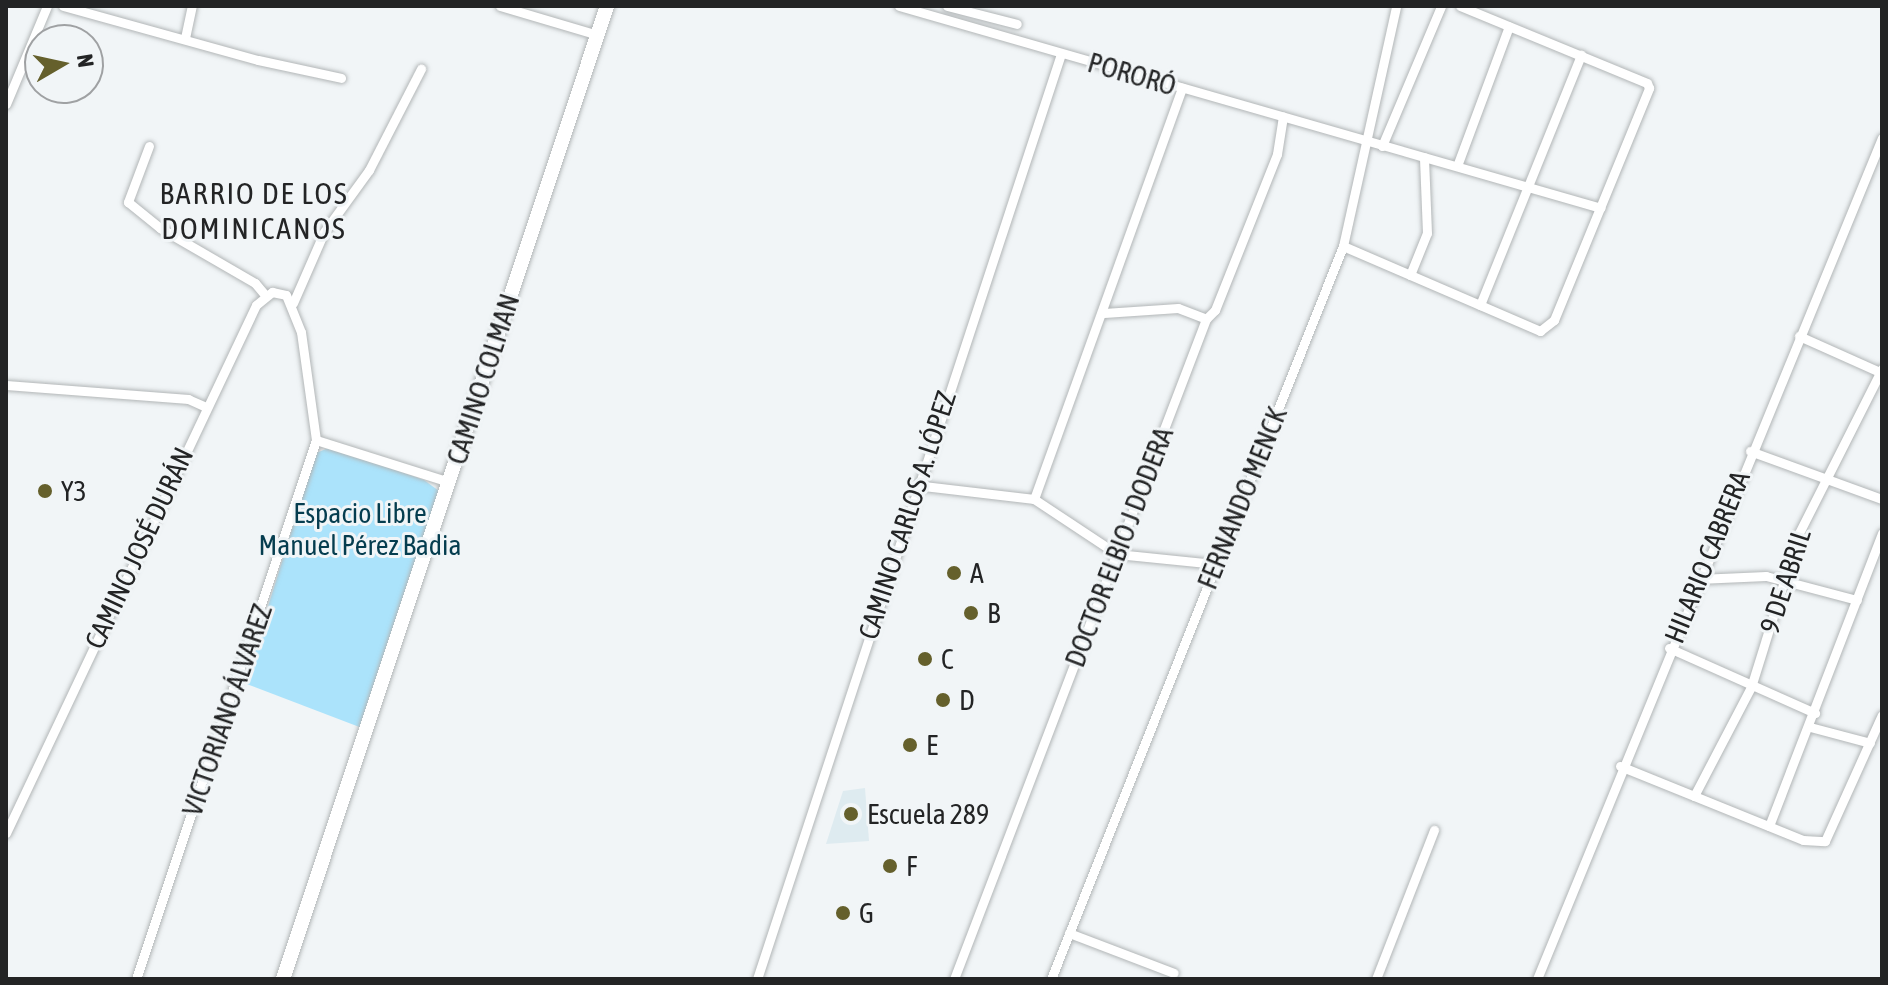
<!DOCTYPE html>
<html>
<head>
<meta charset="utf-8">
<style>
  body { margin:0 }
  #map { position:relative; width:1888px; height:985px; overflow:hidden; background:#f1f5f7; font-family:"Asap Condensed",sans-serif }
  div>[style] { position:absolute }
  .built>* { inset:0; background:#deebf0 }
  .green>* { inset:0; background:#abe3fb }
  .roads { filter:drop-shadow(0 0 2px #b2b6b7) drop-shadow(0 0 2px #b2b6b7) }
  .street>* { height:9px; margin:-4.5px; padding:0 4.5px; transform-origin:4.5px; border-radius:4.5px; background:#fff }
  .secondary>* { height:14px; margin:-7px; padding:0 7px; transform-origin:7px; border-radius:7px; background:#fff }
  .dots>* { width:22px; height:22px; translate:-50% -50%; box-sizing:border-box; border:4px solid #f1f5f7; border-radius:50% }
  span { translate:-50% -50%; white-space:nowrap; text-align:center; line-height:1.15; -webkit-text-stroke:6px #f1f5f7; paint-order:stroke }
  .street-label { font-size:28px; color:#232425 }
  .poi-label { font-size:28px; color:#232425 }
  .left { translate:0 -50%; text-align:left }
  .park-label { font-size:28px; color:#053d4f }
  .neighbourhood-label { font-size:30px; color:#232425; letter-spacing:2px }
  .frame { position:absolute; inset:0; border:8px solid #232425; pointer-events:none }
  .north { position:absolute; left:24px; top:24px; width:80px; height:80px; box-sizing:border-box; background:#f1f5f7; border:2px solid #9fa1a3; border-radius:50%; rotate:81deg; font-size:22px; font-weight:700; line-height:32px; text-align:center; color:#232425 }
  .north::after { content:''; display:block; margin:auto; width:28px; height:36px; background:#65602c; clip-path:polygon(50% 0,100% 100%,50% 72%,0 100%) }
</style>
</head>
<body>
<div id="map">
  <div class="built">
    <div style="clip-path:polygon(865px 788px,869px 841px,826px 844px,843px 791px)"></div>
  </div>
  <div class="green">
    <div style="clip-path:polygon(331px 447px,424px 480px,439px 491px,362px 728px,244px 683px,316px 453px)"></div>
  </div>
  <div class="roads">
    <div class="street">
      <div style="left:63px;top:6px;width:202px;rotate:15.5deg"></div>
      <div style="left:258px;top:60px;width:85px;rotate:12.2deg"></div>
      <div style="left:500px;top:6px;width:102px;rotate:16.5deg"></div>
      <div style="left:899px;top:6px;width:730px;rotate:16.05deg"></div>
      <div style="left:947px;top:6px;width:72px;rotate:14.4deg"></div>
      <div style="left:185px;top:38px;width:33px;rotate:-78deg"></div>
      <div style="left:6px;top:104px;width:106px;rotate:-67.3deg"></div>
      <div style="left:149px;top:146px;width:60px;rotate:110.6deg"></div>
      <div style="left:128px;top:202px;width:41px;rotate:39.1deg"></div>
      <div style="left:160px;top:228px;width:110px;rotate:30.1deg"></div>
      <div style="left:255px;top:283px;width:16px;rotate:50deg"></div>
      <div style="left:1382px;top:146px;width:152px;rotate:-67.1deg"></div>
      <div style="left:1457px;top:166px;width:149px;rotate:-69.6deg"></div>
      <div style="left:1343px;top:246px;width:215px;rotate:23.3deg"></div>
      <div style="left:1540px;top:331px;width:18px;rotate:-38deg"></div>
      <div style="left:1554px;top:320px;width:251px;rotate:-67.7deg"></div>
      <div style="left:1649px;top:88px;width:5px;rotate:-112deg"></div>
      <div style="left:1647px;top:83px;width:202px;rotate:-157.6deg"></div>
      <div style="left:1410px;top:275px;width:45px;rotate:-68deg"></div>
      <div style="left:1427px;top:233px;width:76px;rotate:-92.3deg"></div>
      <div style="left:293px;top:303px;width:77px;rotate:-66.4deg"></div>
      <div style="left:324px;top:232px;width:77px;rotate:-54deg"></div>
      <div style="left:369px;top:170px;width:114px;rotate:-62.8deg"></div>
      <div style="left:1480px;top:305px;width:270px;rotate:-68deg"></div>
      <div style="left:1104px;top:313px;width:74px;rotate:-3.9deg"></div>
      <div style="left:1178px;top:308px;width:30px;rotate:21deg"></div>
      <div style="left:1799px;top:336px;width:89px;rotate:24deg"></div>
      <div style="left:6px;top:385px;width:183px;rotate:4.4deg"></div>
      <div style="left:188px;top:399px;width:20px;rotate:24deg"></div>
      <div style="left:316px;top:440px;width:139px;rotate:17.5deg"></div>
      <div style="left:1750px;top:451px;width:140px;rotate:20deg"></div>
      <div style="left:915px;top:485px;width:120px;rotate:6.7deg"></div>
      <div style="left:1034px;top:499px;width:100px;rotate:33.5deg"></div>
      <div style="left:1117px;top:554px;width:100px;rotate:5.8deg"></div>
      <div style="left:1034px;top:499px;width:437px;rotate:-70.2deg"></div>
      <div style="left:1698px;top:579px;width:68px;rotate:-2.5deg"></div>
      <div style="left:1766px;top:576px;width:94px;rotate:14.8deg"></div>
      <div style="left:1669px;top:648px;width:160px;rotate:24deg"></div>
      <div style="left:1810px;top:727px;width:62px;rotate:14.9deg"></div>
      <div style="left:1620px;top:766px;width:197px;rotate:22deg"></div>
      <div style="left:1803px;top:840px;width:22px;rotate:3deg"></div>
      <div style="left:1825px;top:841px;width:138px;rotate:-65.7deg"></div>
      <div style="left:1694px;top:796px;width:123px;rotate:-62.4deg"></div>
      <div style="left:1751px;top:687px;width:161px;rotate:-72.7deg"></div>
      <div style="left:1799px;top:533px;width:184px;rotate:-63.2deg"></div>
      <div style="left:1769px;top:826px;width:314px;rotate:-68.9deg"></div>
      <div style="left:6px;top:833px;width:584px;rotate:-64.66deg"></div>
      <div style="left:256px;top:305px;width:21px;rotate:-39deg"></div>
      <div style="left:272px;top:292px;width:14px;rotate:12deg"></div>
      <div style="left:286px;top:295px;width:40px;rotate:68deg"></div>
      <div style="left:301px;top:332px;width:109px;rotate:82.1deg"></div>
      <div style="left:316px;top:440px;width:568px;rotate:108.47deg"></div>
      <div style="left:1069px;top:933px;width:112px;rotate:20.9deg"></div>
      <div style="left:757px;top:979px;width:974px;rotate:-71.81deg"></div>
      <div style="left:954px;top:979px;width:706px;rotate:-69.1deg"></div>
      <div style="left:1206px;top:319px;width:13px;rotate:-45deg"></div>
      <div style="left:1215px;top:310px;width:168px;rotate:-68.3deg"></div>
      <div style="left:1277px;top:154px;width:38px;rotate:-81deg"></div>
      <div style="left:1051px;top:979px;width:789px;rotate:-68.28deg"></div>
      <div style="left:1343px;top:246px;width:246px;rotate:-77.5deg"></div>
      <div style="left:1376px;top:979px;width:160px;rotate:-68.7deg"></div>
      <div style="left:1537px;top:979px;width:909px;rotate:-67.7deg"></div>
    </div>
    <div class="secondary">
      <div style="left:283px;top:979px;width:1026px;rotate:-71.58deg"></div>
    </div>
  </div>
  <div class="dots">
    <div style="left:45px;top:491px;background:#65602c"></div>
    <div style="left:954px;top:573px;background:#65602c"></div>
    <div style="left:971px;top:613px;background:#65602c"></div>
    <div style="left:925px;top:659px;background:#65602c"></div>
    <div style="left:943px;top:700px;background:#65602c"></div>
    <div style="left:910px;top:745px;background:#65602c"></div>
    <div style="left:851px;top:814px;background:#65602c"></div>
    <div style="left:890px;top:866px;background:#65602c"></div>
    <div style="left:843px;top:913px;background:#65602c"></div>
  </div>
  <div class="street-label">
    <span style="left:1132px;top:74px;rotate:16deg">PORORÓ</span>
    <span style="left:483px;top:379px;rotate:-72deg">CAMINO COLMAN</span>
    <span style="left:1242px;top:498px;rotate:-68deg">FERNANDO MENCK</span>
    <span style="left:907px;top:515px;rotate:-72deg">CAMINO CARLOS A. LÓPEZ</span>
    <span style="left:1119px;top:547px;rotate:-69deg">DOCTOR ELBIO J DODERA</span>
    <span style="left:139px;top:548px;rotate:-65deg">CAMINO JOSÉ DURÁN</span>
    <span style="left:1707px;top:557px;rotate:-68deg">HILARIO CABRERA</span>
    <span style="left:1785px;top:581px;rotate:-72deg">9 DE ABRIL</span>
    <span style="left:227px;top:710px;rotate:-71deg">VICTORIANO ÁLVAREZ</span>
  </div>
  <div class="poi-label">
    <span class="left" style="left:61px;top:491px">Y3</span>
    <span class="left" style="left:970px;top:573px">A</span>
    <span class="left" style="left:987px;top:613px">B</span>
    <span class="left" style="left:941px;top:659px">C</span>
    <span class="left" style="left:959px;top:700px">D</span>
    <span class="left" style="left:926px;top:745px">E</span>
    <span class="left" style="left:867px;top:814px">Escuela 289</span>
    <span class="left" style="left:906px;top:866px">F</span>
    <span class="left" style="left:859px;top:913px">G</span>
  </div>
  <div class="park-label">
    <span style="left:360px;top:529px">Espacio Libre<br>Manuel Pérez Badia</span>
  </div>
  <div class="neighbourhood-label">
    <span style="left:254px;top:210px">BARRIO DE LOS<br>DOMINICANOS</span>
  </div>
  <div class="frame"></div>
  <div class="north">N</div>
</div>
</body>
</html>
